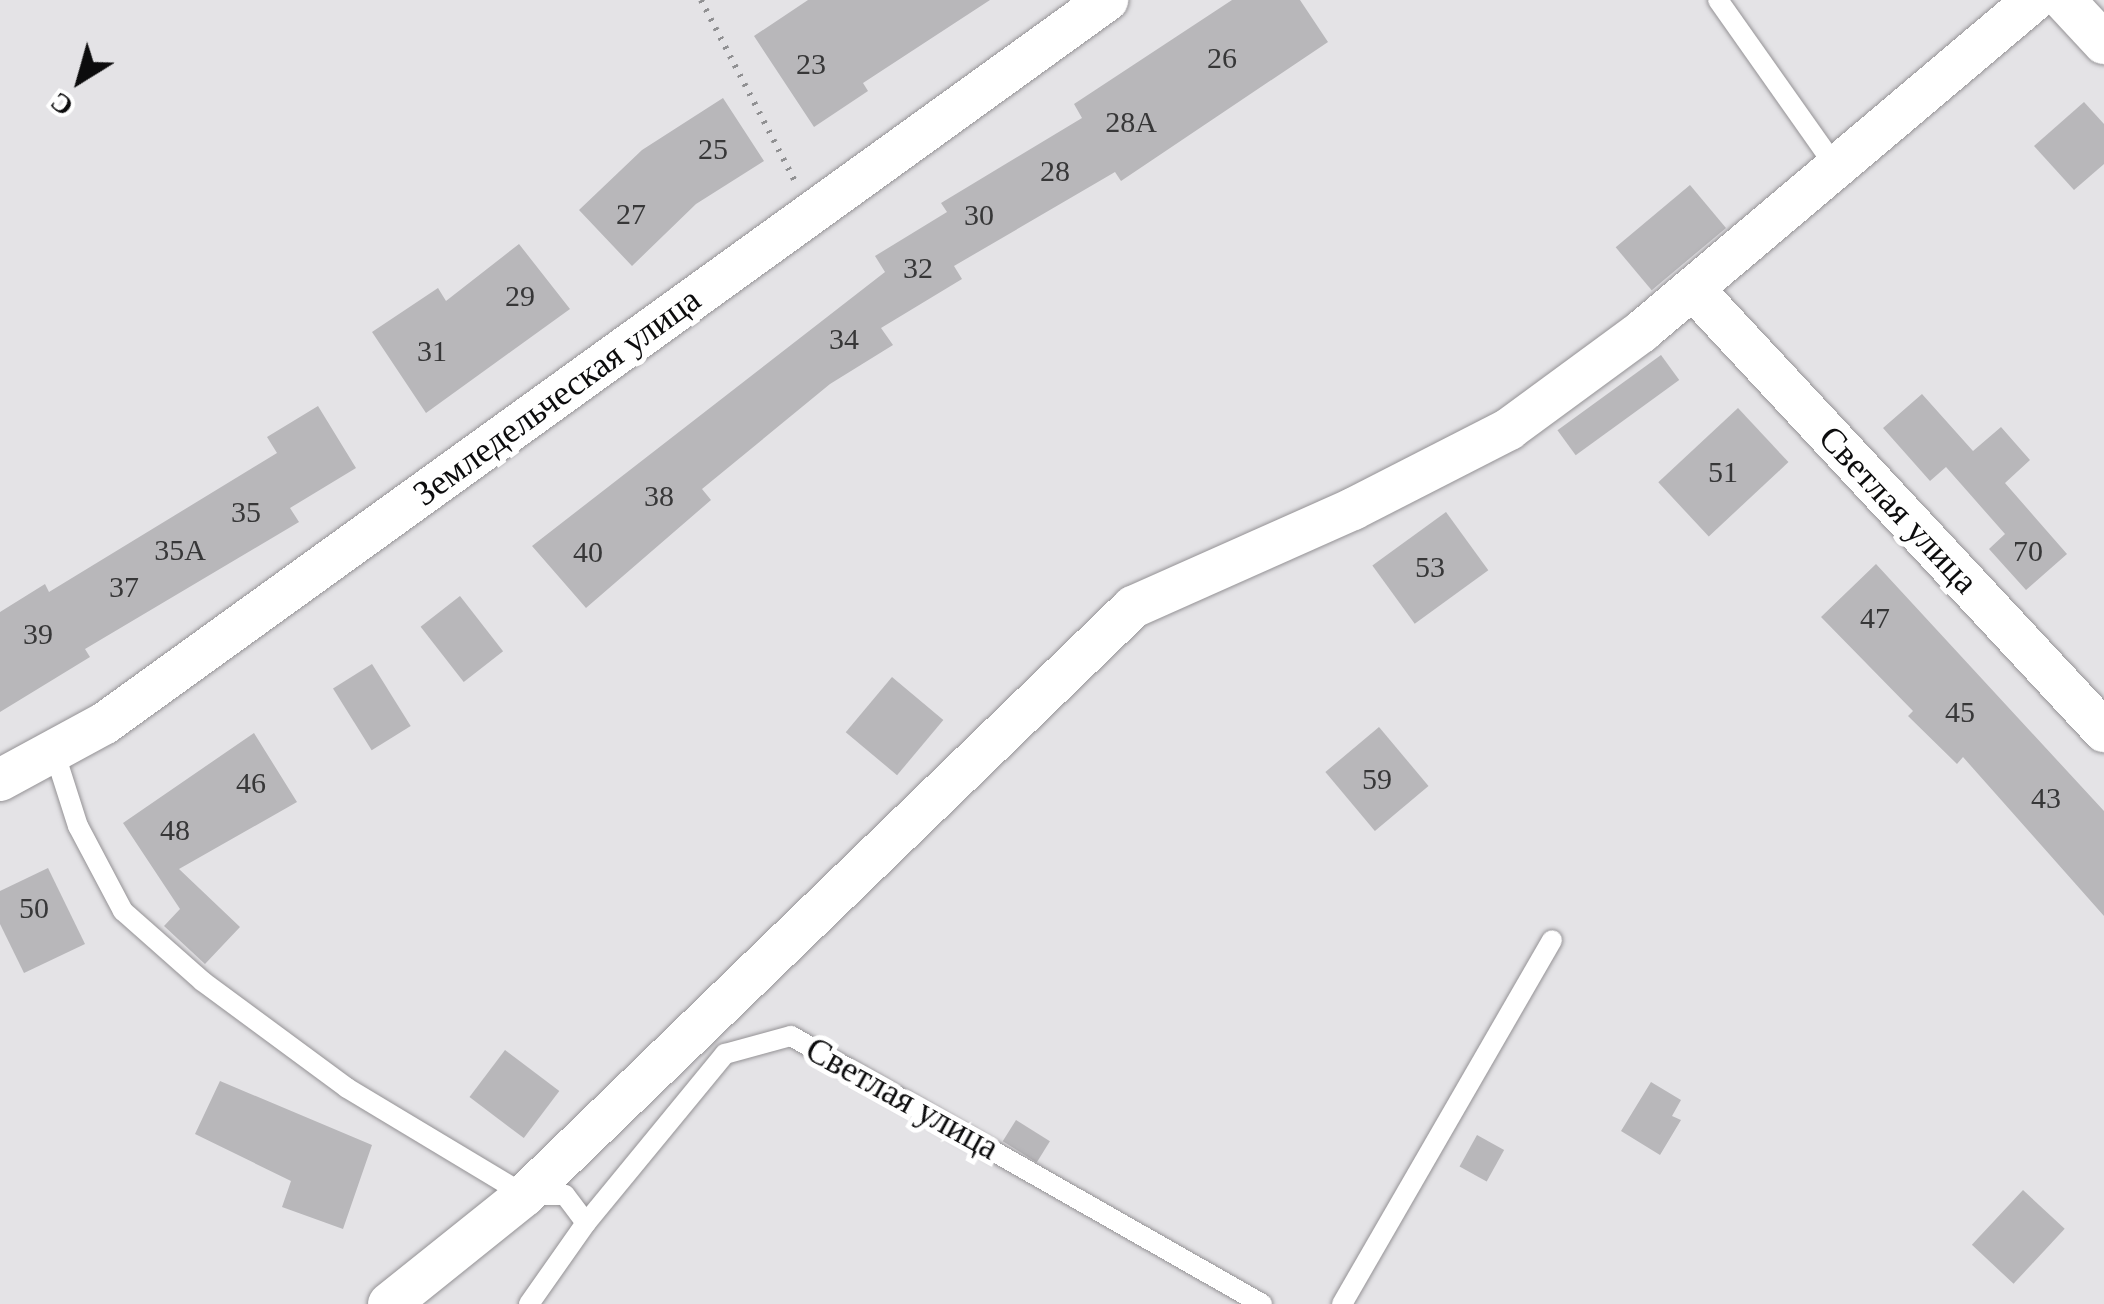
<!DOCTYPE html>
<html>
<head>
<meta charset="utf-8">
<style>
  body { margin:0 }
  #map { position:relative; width:2104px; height:1304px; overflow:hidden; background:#e4e3e6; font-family:Georgia,serif }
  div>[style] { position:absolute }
  .building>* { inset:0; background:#b8b7ba; transform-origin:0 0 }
  .path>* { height:6px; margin-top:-3px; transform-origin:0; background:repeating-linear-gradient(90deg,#909092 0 2.5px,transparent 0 10.5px) }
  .roads { filter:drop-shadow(0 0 2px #949295) drop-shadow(0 0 2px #949295) }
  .lane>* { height:20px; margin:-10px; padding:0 10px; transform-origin:10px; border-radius:10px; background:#fff }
  .street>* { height:42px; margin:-21px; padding:0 21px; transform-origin:21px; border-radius:21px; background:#fff }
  span { translate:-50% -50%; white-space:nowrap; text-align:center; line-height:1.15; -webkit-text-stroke:10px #fff; paint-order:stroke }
  .number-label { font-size:30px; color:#373738 }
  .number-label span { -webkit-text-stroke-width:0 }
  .street-label { font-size:35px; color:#0c0c0d }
  .north { position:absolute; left:30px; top:30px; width:100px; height:100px; -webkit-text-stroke:8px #fff; paint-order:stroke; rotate:217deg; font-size:28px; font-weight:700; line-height:40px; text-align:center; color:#0c0c0d }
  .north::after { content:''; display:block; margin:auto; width:35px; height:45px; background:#0c0c0d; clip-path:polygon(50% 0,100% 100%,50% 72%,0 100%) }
</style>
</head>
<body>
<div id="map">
  <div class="building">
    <div style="clip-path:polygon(808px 0,990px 0,863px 83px,868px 91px,814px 127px,754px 36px)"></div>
    <div style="clip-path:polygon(1232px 0,1300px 0,1328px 42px,1121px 181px,1115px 172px,954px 266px,962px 279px,881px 328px,893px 345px,830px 384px,702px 489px,711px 500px,586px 608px,532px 546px,885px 272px,875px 256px,947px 212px,941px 203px,1082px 118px,1074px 104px)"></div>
    <div style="clip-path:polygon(723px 98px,764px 161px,696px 204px,632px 266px,579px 210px,642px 150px)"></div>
    <div style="clip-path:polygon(2084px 102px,2104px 124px,2104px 164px,2074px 190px,2034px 146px)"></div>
    <div style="left:1690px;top:185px;width:56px;height:97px;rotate:50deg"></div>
    <div style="clip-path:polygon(519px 244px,570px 309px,426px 413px,372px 332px,438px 288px,446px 301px)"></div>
    <div style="left:1661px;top:355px;width:31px;height:128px;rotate:54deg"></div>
    <div style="clip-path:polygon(1922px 394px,1973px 451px,2001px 427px,2030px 460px,2005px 483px,2067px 554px,2026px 590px,1989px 549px,2005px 534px,1946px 467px,1930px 481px,1883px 428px)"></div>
    <div style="clip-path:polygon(318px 406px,356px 468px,290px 508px,299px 522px,85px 649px,90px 657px,0 712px,0 612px,45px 584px,49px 592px,277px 453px,267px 437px)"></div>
    <div style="left:1738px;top:408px;width:74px;height:109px;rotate:47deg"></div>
    <div style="left:1446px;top:512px;width:72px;height:91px;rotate:54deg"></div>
    <div style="clip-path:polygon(1876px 564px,2104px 811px,2104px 916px,1963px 757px,1957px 764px,1908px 716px,1913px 711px,1821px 617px)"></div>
    <div style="left:460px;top:596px;width:70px;height:50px;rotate:52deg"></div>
    <div style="left:372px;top:664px;width:73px;height:46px;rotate:58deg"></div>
    <div style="left:892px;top:677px;width:67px;height:72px;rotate:40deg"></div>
    <div style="left:1379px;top:727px;width:77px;height:70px;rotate:50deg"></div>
    <div style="clip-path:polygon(254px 733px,297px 802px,179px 869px,240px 927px,205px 964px,164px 926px,180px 909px,123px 823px)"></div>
    <div style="clip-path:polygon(48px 868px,85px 944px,24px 973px,0 924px,0 891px)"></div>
    <div style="left:505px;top:1050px;width:68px;height:59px;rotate:37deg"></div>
    <div style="clip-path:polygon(220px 1081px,372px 1145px,343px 1229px,282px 1207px,291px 1181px,195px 1134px)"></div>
    <div style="clip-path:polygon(1651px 1082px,1681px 1100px,1672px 1116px,1681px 1120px,1660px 1155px,1621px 1131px)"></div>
    <div style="left:1016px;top:1120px;width:40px;height:25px;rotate:32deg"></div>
    <div style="left:1477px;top:1135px;width:31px;height:36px;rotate:29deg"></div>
    <div style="left:2023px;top:1190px;width:57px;height:75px;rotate:43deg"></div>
  </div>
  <div class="path">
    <div style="left:701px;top:0;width:204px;rotate:62.6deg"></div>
  </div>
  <div class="roads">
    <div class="lane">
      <div style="left:1718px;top:0;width:204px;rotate:54.8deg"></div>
      <div style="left:54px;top:751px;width:79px;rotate:72.3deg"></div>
      <div style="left:78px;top:826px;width:96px;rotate:62.1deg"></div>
      <div style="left:123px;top:911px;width:106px;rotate:41.5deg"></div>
      <div style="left:202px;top:981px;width:180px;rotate:36.4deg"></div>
      <div style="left:347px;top:1088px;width:208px;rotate:31deg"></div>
      <div style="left:525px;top:1195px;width:40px"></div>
      <div style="left:565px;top:1195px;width:35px;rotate:53deg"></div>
      <div style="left:529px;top:1304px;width:99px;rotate:-54.9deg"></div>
      <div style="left:586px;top:1223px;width:219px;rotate:-50.6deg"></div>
      <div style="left:725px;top:1054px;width:68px;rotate:-15.3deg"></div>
      <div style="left:791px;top:1036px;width:542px;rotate:29.64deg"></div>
      <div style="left:1342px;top:1304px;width:420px;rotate:-60deg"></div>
    </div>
    <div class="street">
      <div style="left:2064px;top:0;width:59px;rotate:47.1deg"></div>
      <div style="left:1693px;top:289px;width:604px;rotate:47.08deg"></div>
      <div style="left:0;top:780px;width:119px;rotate:-28.5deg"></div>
      <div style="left:105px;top:723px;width:1236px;rotate:-35.81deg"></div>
      <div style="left:389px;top:1304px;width:174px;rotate:-38.7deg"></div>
      <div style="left:525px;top:1195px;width:846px;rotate:-44.04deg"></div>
      <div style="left:1133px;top:607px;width:241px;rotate:-24deg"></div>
      <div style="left:1353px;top:509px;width:175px;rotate:-27.1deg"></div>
      <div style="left:1509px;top:429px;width:164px;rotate:-36.3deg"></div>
      <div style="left:1641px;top:332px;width:514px;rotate:-40.19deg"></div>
    </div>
  </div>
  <div class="number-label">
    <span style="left:1222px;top:58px">26</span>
    <span style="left:811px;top:64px">23</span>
    <span style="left:1131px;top:122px">28А</span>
    <span style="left:713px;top:149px">25</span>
    <span style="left:1055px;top:171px">28</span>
    <span style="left:631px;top:214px">27</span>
    <span style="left:979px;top:215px">30</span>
    <span style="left:918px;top:268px">32</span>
    <span style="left:520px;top:296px">29</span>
    <span style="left:844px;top:339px">34</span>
    <span style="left:432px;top:351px">31</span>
    <span style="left:1723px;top:472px">51</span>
    <span style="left:659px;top:496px">38</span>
    <span style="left:246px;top:512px">35</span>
    <span style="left:180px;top:550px">35А</span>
    <span style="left:2028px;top:551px">70</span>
    <span style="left:588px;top:552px">40</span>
    <span style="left:1430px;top:567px">53</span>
    <span style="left:124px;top:587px">37</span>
    <span style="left:1875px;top:618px">47</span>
    <span style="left:38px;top:634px">39</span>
    <span style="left:1960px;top:712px">45</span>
    <span style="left:1377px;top:779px">59</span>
    <span style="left:251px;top:783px">46</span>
    <span style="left:2046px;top:798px">43</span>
    <span style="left:175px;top:830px">48</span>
    <span style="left:34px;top:908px">50</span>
  </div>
  <div class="street-label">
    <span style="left:557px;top:397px;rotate:-36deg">Земледельческая улица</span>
    <span style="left:1898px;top:510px;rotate:47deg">Светлая улица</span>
    <span style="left:902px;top:1099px;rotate:29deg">Светлая улица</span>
  </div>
  <div class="north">С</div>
</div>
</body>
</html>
